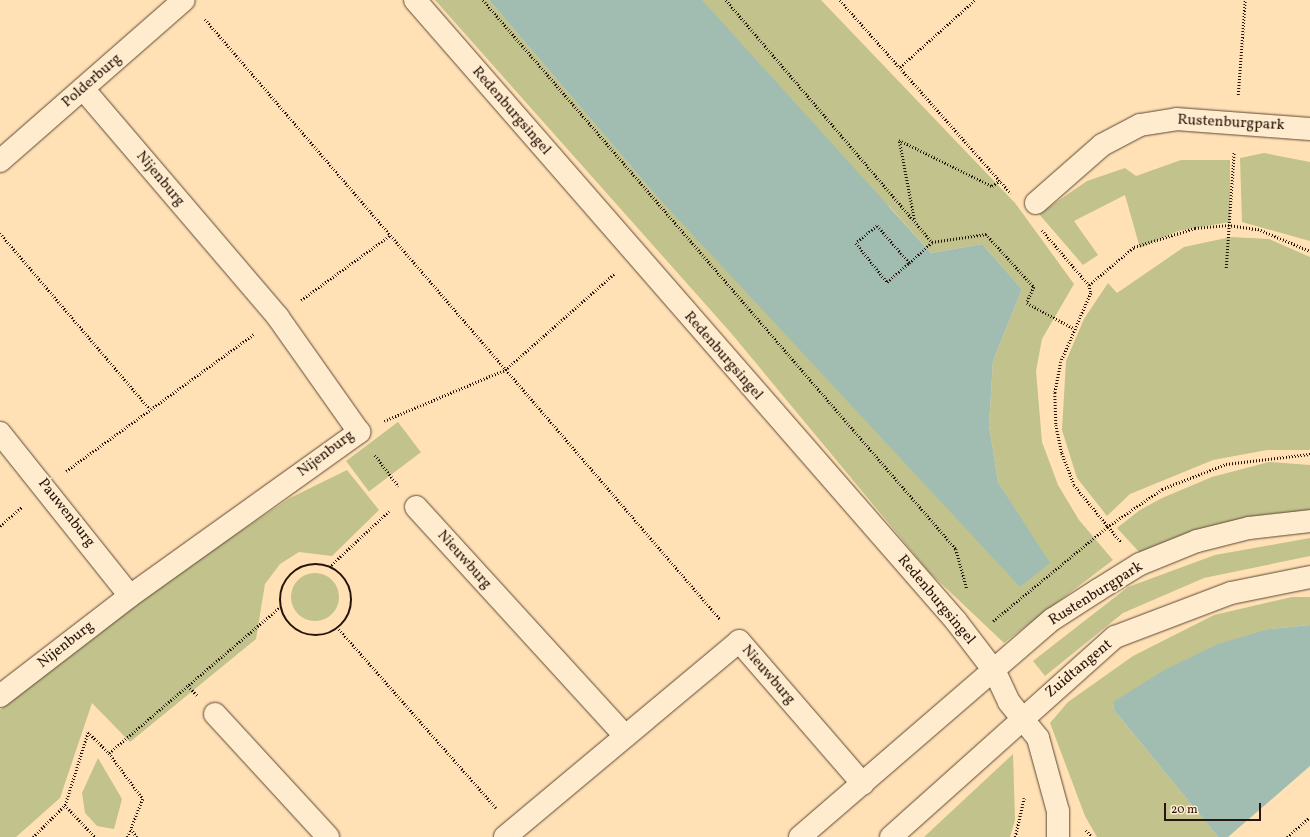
<!DOCTYPE html>
<html>
<head>
<meta charset="utf-8">
<style>
  body { margin:0 }
  #map { position:relative; width:1310px; height:837px; overflow:hidden; background:#ffe1b5; font-family:Vollkorn,serif }
  div>[style] { position:absolute }
  .green>* { inset:0; background:#c2c28c; transform-origin:0 0 }
  .round { border-radius:50% }
  .water>* { inset:0; background:#a1bdb2 }
  .path>* { height:2.5px; margin-top:-1.25px; transform-origin:0; background:repeating-linear-gradient(90deg,#27140a 0 1px,transparent 0 3px) }
  .path>.ring { margin:-1.25px; padding:0; box-sizing:content-box; background:none; border:2.5px solid #27140a; border-radius:50% }
  .roads { filter:drop-shadow(0 0 1px #5d4735) drop-shadow(0 0 1px #5d4735) }
  .minor>* { height:22px; margin:-11px; padding:0 11px; transform-origin:11px; border-radius:11px; background:#ffeccf }
  span { translate:-50% -50%; white-space:nowrap; text-align:center; line-height:1.15; -webkit-text-stroke:4px #ffeccf; paint-order:stroke }
  .street-label { font-size:15px; color:#27140a }
  .scale { position:absolute; left:1164px; top:803px; width:97px; height:18px; box-sizing:border-box; border:2px solid #27140a; border-top:0; padding-left:5px; font-size:12px; line-height:14px; white-space:nowrap; color:#27140a; -webkit-text-stroke:3px #ffeccf; paint-order:stroke }
</style>
</head>
<body>
<div id="map">
  <div class="green">
    <div style="clip-path:polygon(435px 0,489px 0,653px 192px,1049px 563px,998px 482px,989px 425px,993px 361px,1022px 289px,982px 244px,931px 253px,890px 207px,637px 0,821px 0,1015px 203px,1074px 284px,1042px 339px,1036px 371px,1042px 442px,1058px 485px,1079px 520px,1113px 560px,1004px 643px,929px 572px,731px 333px)"></div>
    <div style="clip-path:polygon(1264px 153px,1310px 162px,1310px 241px,1242px 222px,1240px 158px)"></div>
    <div style="clip-path:polygon(1181px 160px,1230px 160px,1230px 222px,1178px 231px,1140px 248px,1125px 195px,1074px 221px,1098px 255px,1083px 265px,1039px 214px,1087px 181px,1125px 168px,1136px 176px)"></div>
    <div style="clip-path:polygon(1231px 237px,1269px 239px,1310px 257px,1310px 450px,1267px 450px,1213px 460px,1130px 494px,1107px 516px,1077px 478px,1062px 430px,1066px 361px,1084px 319px,1108px 283px,1117px 293px,1184px 247px)"></div>
    <div style="left:398px;top:422px;width:38px;height:65px;rotate:53deg"></div>
    <div style="clip-path:polygon(1269px 462px,1310px 465px,1310px 512px,1270px 514px,1209px 527px,1141px 554px,1117px 528px,1140px 510px,1162px 498px,1212px 477px)"></div>
    <div style="clip-path:polygon(347px 470px,379px 510px,332px 556px,299px 552px,280px 564px,265px 584px,256px 639px,130px 742px,92px 703px,60px 798px,16px 837px,0 837px,0 710px,112px 617px,290px 498px)"></div>
    <div style="clip-path:polygon(1310px 538px,1310px 556px,1204px 578px,1123px 613px,1045px 676px,1033px 661px,1128px 587px,1215px 555px)"></div>
    <div class="round" style="left:291px;top:573px;width:48px;height:48px"></div>
    <div style="clip-path:polygon(1292px 597px,1310px 597px,1310px 625px,1269px 629px,1113px 703px,1114px 710px,1218px 837px,1097px 837px,1085px 816px,1050px 723px,1068px 702px,1133px 656px,1214px 615px)"></div>
    <div style="clip-path:polygon(1013px 754px,1015px 820px,1010px 837px,924px 837px)"></div>
    <div style="clip-path:polygon(98px 758px,122px 799px,114px 829px,97px 826px,85px 813px,82px 793px)"></div>
  </div>
  <div class="water">
    <div style="clip-path:polygon(489px 0,702px 0,931px 253px,982px 244px,1022px 289px,993px 361px,989px 425px,998px 482px,1050px 563px,1020px 587px,653px 192px)"></div>
    <div style="clip-path:polygon(1310px 625px,1310px 766px,1228px 837px,1218px 837px,1114px 710px,1113px 702px,1166px 669px,1218px 644px,1269px 629px)"></div>
  </div>
  <div class="path">
    <div style="left:483px;top:0;width:725px;rotate:49.25deg"></div>
    <div style="left:956px;top:549px;width:41px;rotate:74.6deg"></div>
    <div style="left:726px;top:0;width:318px;rotate:49.6deg"></div>
    <div style="left:932px;top:242px;width:55px;rotate:-8.4deg"></div>
    <div style="left:986px;top:234px;width:72px;rotate:47.8deg"></div>
    <div style="left:1034px;top:287px;width:17px;rotate:114deg"></div>
    <div style="left:1027px;top:303px;width:52px;rotate:28.5deg"></div>
    <div style="left:840px;top:0;width:258px;rotate:48.5deg"></div>
    <div style="left:205px;top:19px;width:791px;rotate:49.36deg"></div>
    <div style="left:900px;top:67px;width:101px;rotate:-41.8deg"></div>
    <div style="left:1238px;top:95px;width:95px;rotate:-85.8deg"></div>
    <div style="left:914px;top:219px;width:80px;rotate:-100.8deg"></div>
    <div style="left:899px;top:140px;width:104px;rotate:26.3deg"></div>
    <div style="left:992px;top:186px;width:10px;rotate:-37deg"></div>
    <div style="left:1042px;top:230px;width:72px;rotate:49.5deg"></div>
    <div style="left:1089px;top:285px;width:8px;rotate:76deg"></div>
    <div style="left:1091px;top:293px;width:75px;rotate:113.5deg"></div>
    <div style="left:1061px;top:362px;width:32px;rotate:101deg"></div>
    <div style="left:1055px;top:393px;width:32px;rotate:88deg"></div>
    <div style="left:1056px;top:425px;width:29px;rotate:78deg"></div>
    <div style="left:1062px;top:453px;width:34px;rotate:69deg"></div>
    <div style="left:1074px;top:485px;width:74px;rotate:50.5deg"></div>
    <div style="left:0;top:233px;width:230px;rotate:49.6deg"></div>
    <div style="left:909px;top:263px;width:49px;rotate:-130.9deg"></div>
    <div style="left:877px;top:226px;width:27px;rotate:141deg"></div>
    <div style="left:856px;top:243px;width:50px;rotate:51.5deg"></div>
    <div style="left:887px;top:282px;width:29px;rotate:-41deg"></div>
    <div style="left:909px;top:263px;width:31px;rotate:-42deg"></div>
    <div style="left:1226px;top:268px;width:116px;rotate:-86.1deg"></div>
    <div style="left:1089px;top:285px;width:59px;rotate:-40.2deg"></div>
    <div style="left:1134px;top:247px;width:64px;rotate:-17.3deg"></div>
    <div style="left:1195px;top:228px;width:33px;rotate:-5deg"></div>
    <div style="left:1228px;top:225px;width:30px;rotate:8deg"></div>
    <div style="left:1258px;top:229px;width:56px;rotate:22.9deg"></div>
    <div style="left:301px;top:300px;width:109px;rotate:-36deg"></div>
    <div style="left:384px;top:421px;width:131px;rotate:-22.9deg"></div>
    <div style="left:505px;top:370px;width:147px;rotate:-41.4deg"></div>
    <div style="left:375px;top:455px;width:39px;rotate:53deg"></div>
    <div style="left:66px;top:471px;width:233px;rotate:-36.1deg"></div>
    <div style="left:0;top:526px;width:29px;rotate:-41deg"></div>
    <div class="ring" style="left:280px;top:564px;width:69.5px;height:69.5px"></div>
    <div style="left:329px;top:567px;width:82px;rotate:-43deg"></div>
    <div style="left:993px;top:621px;width:148px;rotate:-39.5deg"></div>
    <div style="left:1107px;top:527px;width:67px;rotate:-34.6deg"></div>
    <div style="left:1162px;top:489px;width:69px;rotate:-21.3deg"></div>
    <div style="left:1226px;top:464px;width:85px;rotate:-6.8deg"></div>
    <div style="left:339px;top:629px;width:238px;rotate:48.7deg"></div>
    <div style="left:188px;top:686px;width:13px;rotate:45deg"></div>
    <div style="left:109px;top:753px;width:57px;rotate:53.5deg"></div>
    <div style="left:143px;top:799px;width:32px;rotate:112deg"></div>
    <div style="left:131px;top:829px;width:10px;rotate:53deg"></div>
    <div style="left:65px;top:805px;width:44px;rotate:46.8deg"></div>
    <div style="left:1086px;top:830px;width:9px;rotate:49deg"></div>
    <div style="left:33px;top:837px;width:45px;rotate:-45deg"></div>
    <div style="left:65px;top:805px;width:77px;rotate:-72.5deg"></div>
    <div style="left:88px;top:732px;width:30px;rotate:45deg"></div>
    <div style="left:109px;top:753px;width:225px;rotate:-40.5deg"></div>
    <div style="left:127px;top:837px;width:9px;rotate:-63deg"></div>
    <div style="left:1015px;top:837px;width:40px;rotate:-77deg"></div>
    <div style="left:1287px;top:837px;width:30px;rotate:-41deg"></div>
  </div>
  <div class="roads">
    <div class="minor">
      <div style="left:415px;top:0;width:824px;rotate:48.94deg"></div>
      <div style="left:956px;top:621px;width:64px;rotate:52.6deg"></div>
      <div style="left:995px;top:672px;width:33px;rotate:65deg"></div>
      <div style="left:1009px;top:702px;width:46px;rotate:51.1deg"></div>
      <div style="left:1038px;top:738px;width:76px;rotate:74.7deg"></div>
      <div style="left:1058px;top:811px;width:26px;rotate:90deg"></div>
      <div style="left:0;top:161px;width:244px;rotate:-41.2deg"></div>
      <div style="left:1036px;top:203px;width:88px;rotate:-41.3deg"></div>
      <div style="left:1102px;top:145px;width:43px;rotate:-27.8deg"></div>
      <div style="left:1140px;top:125px;width:36px;rotate:-9deg"></div>
      <div style="left:1176px;top:119px;width:134px;rotate:4.3deg"></div>
      <div style="left:0;top:433px;width:208px;rotate:51.4deg"></div>
      <div style="left:416px;top:507px;width:310px;rotate:47.6deg"></div>
      <div style="left:0;top:696px;width:164px;rotate:-37.6deg"></div>
      <div style="left:130px;top:596px;width:282px;rotate:-35.6deg"></div>
      <div style="left:359px;top:432px;width:141px;rotate:-125.2deg"></div>
      <div style="left:278px;top:317px;width:300px;rotate:-130.5deg"></div>
      <div style="left:215px;top:714px;width:167px;rotate:47.4deg"></div>
      <div style="left:505px;top:837px;width:305px;rotate:-39.9deg"></div>
      <div style="left:739px;top:641px;width:189px;rotate:49.1deg"></div>
      <div style="left:800px;top:837px;width:334px;rotate:-40.8deg"></div>
      <div style="left:1053px;top:619px;width:54px;rotate:-32.8deg"></div>
      <div style="left:1098px;top:590px;width:49px;rotate:-31.8deg"></div>
      <div style="left:1140px;top:564px;width:61px;rotate:-22deg"></div>
      <div style="left:1197px;top:541px;width:54px;rotate:-14deg"></div>
      <div style="left:1249px;top:528px;width:61px;rotate:-6.5deg"></div>
      <div style="left:891px;top:837px;width:300px;rotate:-41.8deg"></div>
      <div style="left:1115px;top:637px;width:124px;rotate:-20.8deg"></div>
      <div style="left:1231px;top:593px;width:81px;rotate:-11.4deg"></div>
    </div>
  </div>
  <div class="street-label">
    <span style="left:92px;top:81px;rotate:-41deg">Polderburg</span>
    <span style="left:511px;top:111px;rotate:49deg">Redenburgsingel</span>
    <span style="left:1231px;top:123px;rotate:3deg">Rustenburgpark</span>
    <span style="left:160px;top:179px;rotate:50deg">Nijenburg</span>
    <span style="left:723px;top:356px;rotate:49deg">Redenburgsingel</span>
    <span style="left:326px;top:454px;rotate:-37deg">Nijenburg</span>
    <span style="left:66px;top:513px;rotate:52deg">Pauwenburg</span>
    <span style="left:464px;top:560px;rotate:48deg">Nieuwburg</span>
    <span style="left:1096px;top:594px;rotate:-32deg">Rustenburgpark</span>
    <span style="left:936px;top:600px;rotate:50deg">Redenburgsingel</span>
    <span style="left:66px;top:645px;rotate:-38deg">Nijenburg</span>
    <span style="left:1079px;top:669px;rotate:-40deg">Zuidtangent</span>
    <span style="left:768px;top:675px;rotate:49deg">Nieuwburg</span>
  </div>
  <div class="scale">20 m</div>
</div>
</body>
</html>
